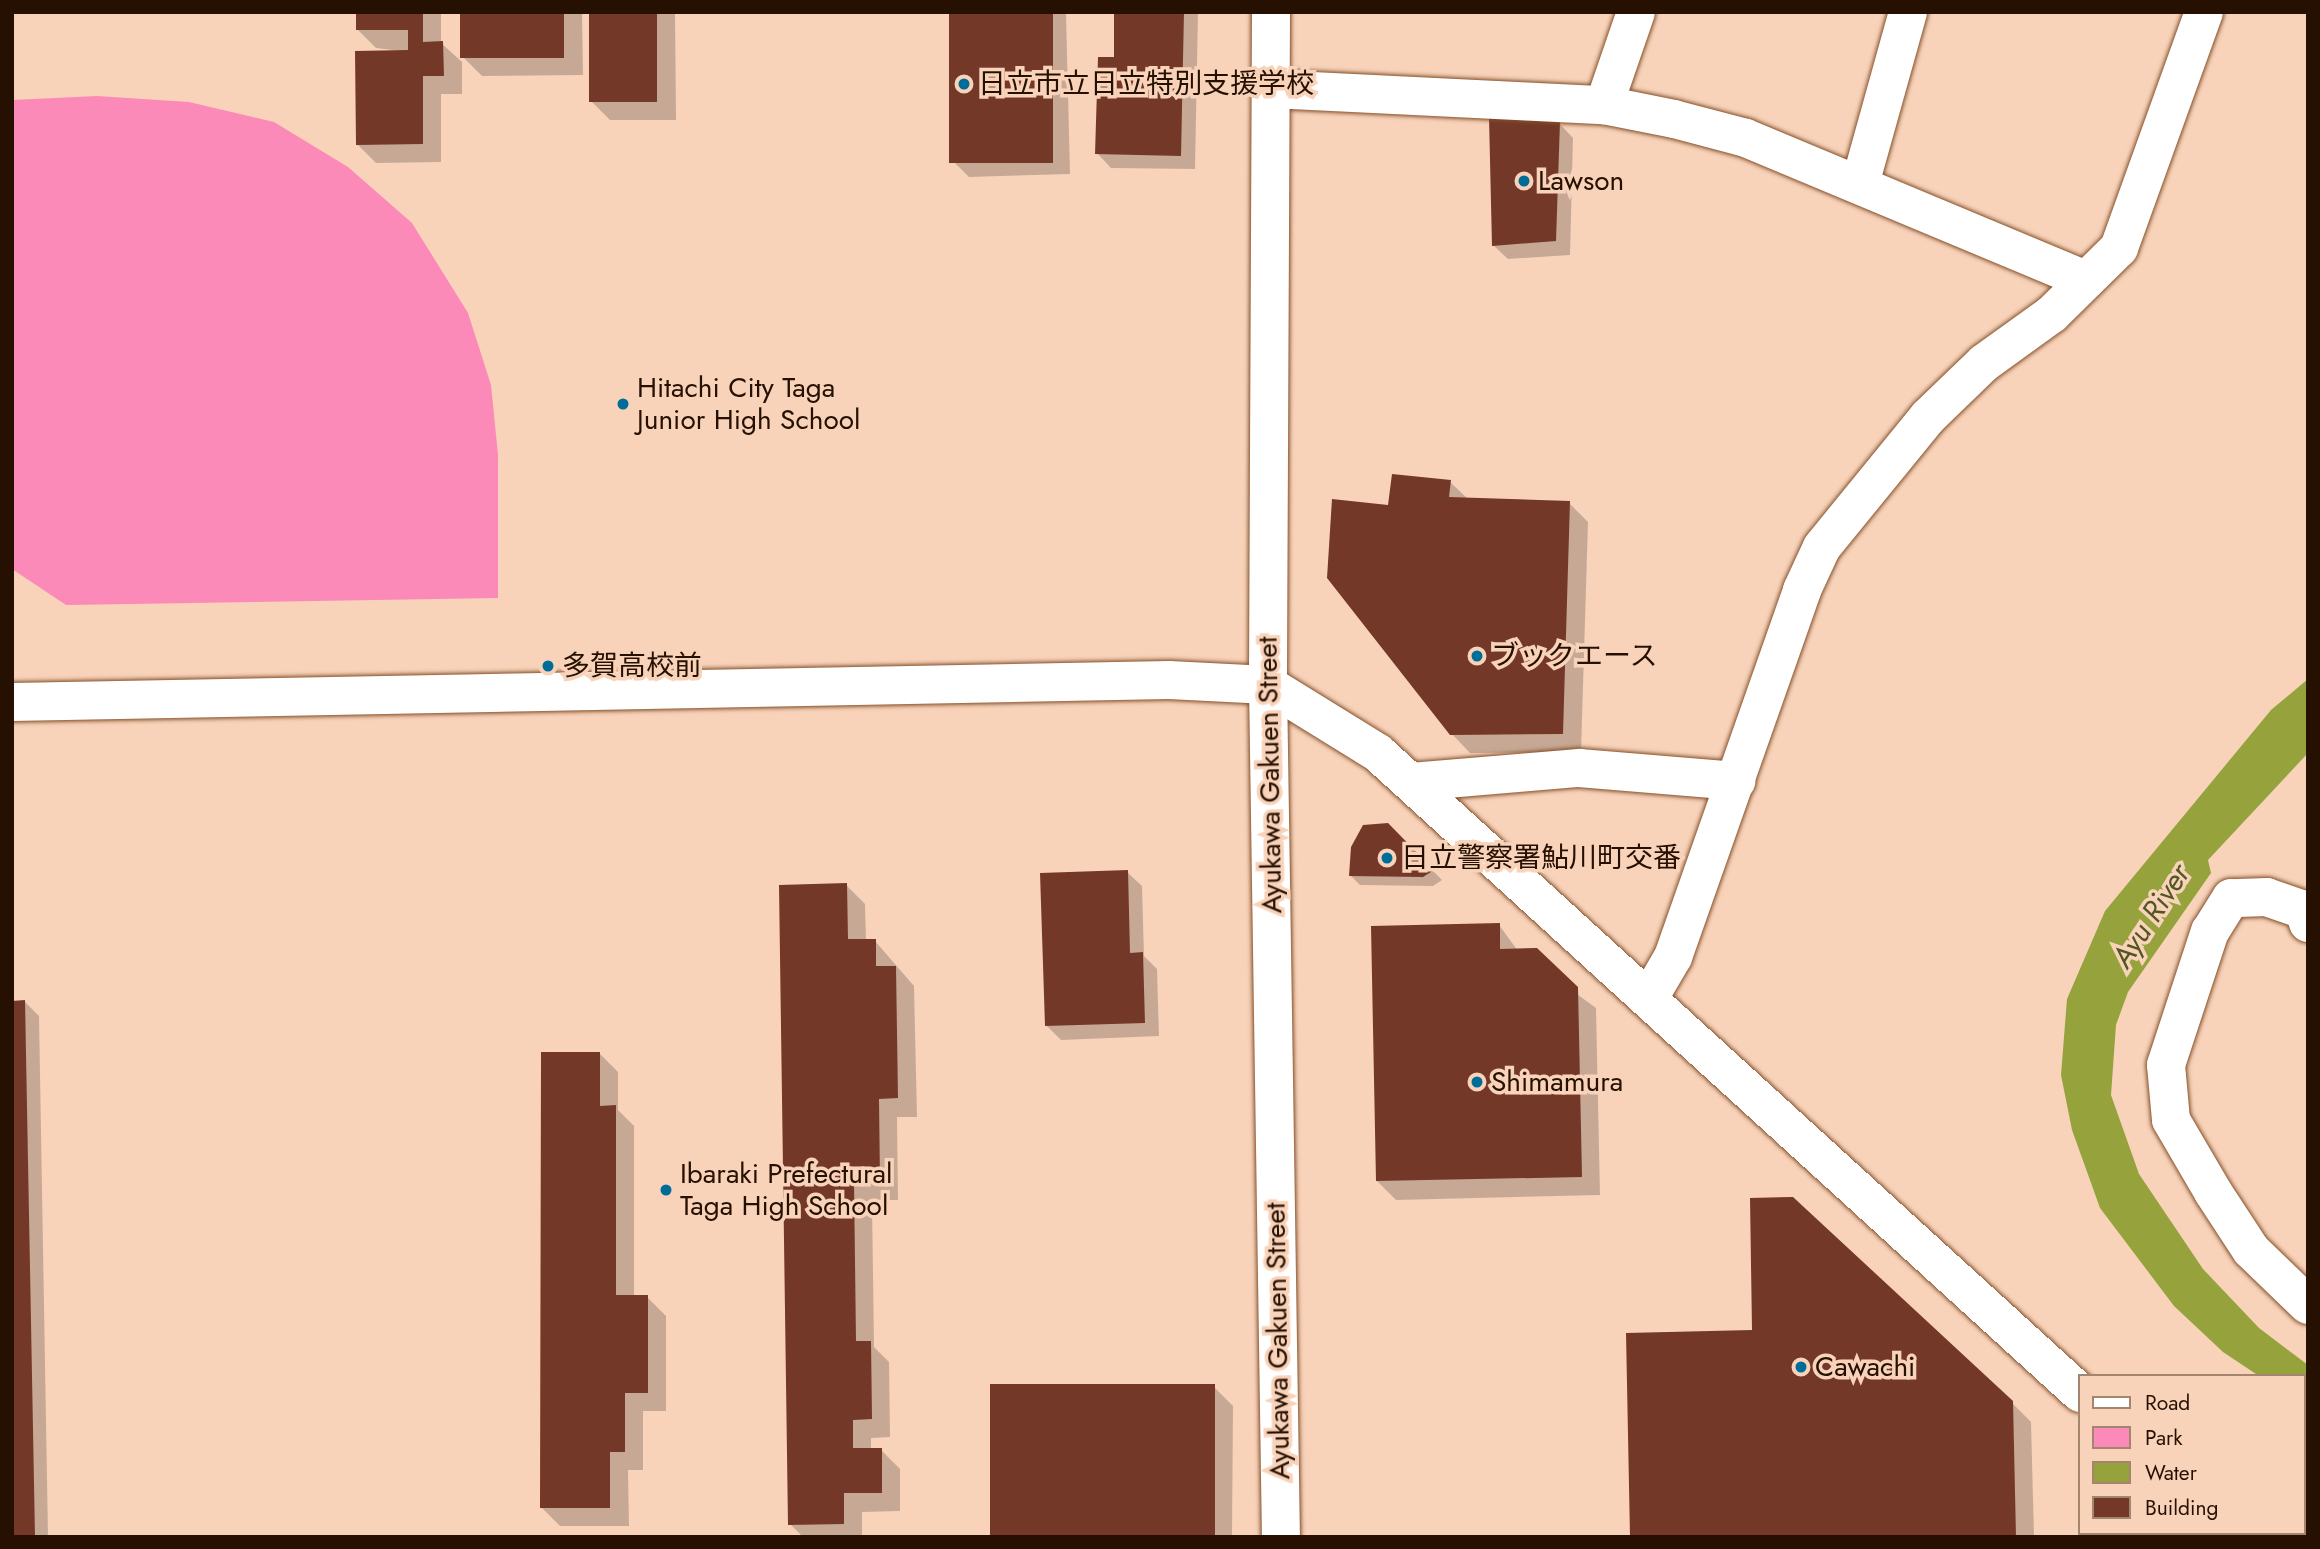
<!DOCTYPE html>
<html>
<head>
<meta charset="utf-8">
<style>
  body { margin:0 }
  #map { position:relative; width:2320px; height:1549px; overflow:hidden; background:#f8d3ba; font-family:Jost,"Noto Sans JP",sans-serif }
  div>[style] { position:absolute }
  .green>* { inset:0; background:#fb8ab8 }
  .water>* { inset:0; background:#96a23b }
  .shadow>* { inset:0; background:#0003 }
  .building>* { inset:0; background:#743829; transform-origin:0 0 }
  .roads { filter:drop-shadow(0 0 2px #855029) drop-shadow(0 0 2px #855029) }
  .street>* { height:38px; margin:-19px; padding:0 19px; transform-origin:19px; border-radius:19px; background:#fff }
  .secondary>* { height:38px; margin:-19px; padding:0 19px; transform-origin:19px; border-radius:19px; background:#fff }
  .dots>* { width:19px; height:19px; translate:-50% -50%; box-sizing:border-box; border:4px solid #f8d3ba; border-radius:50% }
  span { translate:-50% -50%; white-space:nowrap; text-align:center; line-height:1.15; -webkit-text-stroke:7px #f8d3ba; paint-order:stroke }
  .poi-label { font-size:28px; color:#261002 }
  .left { translate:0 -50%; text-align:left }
  .street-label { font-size:28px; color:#261002 }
  .water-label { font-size:30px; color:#515722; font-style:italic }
  .frame { position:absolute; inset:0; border:14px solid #261002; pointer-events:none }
  .legend { position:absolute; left:2078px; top:1374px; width:228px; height:161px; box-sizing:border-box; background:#f8d3ba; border:2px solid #a48570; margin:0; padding:9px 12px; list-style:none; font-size:21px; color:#261002 }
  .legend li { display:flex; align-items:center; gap:14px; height:35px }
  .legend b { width:35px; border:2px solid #a48570 }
</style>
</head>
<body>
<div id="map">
  <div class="green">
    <div style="clip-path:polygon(97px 96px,189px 102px,274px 122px,348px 167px,412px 223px,468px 313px,491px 385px,498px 455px,498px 598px,66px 605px,12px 569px,12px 100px)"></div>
  </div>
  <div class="water">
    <div style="clip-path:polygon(2308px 679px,2308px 753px,2208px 860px,2211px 873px,2128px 992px,2116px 1025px,2111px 1095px,2139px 1174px,2203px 1269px,2259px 1328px,2308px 1365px,2308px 1408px,2304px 1376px,2259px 1376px,2223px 1352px,2174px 1306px,2100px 1208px,2072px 1130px,2061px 1075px,2067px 999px,2105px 911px,2271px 710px)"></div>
  </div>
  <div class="shadow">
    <div style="clip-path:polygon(357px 12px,441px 12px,441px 43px,462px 62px,462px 94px,441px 94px,441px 162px,376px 163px,357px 144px,410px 52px,376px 48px,357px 29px)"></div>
    <div style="clip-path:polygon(462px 12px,582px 12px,583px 75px,482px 76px,463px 57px)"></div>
    <div style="clip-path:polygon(591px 12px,675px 12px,676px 120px,610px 120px,591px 101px)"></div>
    <div style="clip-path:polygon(951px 12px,1066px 13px,1070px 174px,969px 177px,954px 162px)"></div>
    <div style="clip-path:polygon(1116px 12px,1198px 12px,1195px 169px,1111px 168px,1097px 153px,1115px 59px)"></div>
    <div style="clip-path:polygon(1559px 123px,1573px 138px,1570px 255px,1508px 259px,1493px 245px)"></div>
    <div style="clip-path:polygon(1450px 482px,1468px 499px,1569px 503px,1588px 522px,1581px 752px,1470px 753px,1451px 733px,1390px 507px)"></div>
    <div style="clip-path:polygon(1387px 825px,1442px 880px,1433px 886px,1360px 885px,1351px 876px)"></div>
    <div style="clip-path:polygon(1127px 872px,1142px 886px,1144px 956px,1157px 969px,1159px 1036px,1061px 1040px,1046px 1025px)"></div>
    <div style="clip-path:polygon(846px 885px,865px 904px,866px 941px,875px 941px,914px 986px,917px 1117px,897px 1117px,898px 1200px,872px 1200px,874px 1347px,889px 1362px,890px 1437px,871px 1438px,871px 1450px,881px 1450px,900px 1469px,900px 1511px,862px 1512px,862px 1537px,803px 1537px,790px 1524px)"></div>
    <div style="clip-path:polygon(1499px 925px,1518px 951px,1596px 1008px,1600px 1195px,1396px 1200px,1377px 1181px)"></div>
    <div style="clip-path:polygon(25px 1002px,39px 1016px,48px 1537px,12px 1537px)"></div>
    <div style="clip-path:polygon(599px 1053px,618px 1072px,618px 1110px,634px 1126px,634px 1297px,647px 1297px,666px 1316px,666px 1411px,643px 1411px,643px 1470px,628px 1470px,629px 1526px,560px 1526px,541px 1507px)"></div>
    <div style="clip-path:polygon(1214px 1387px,1233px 1406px,1232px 1537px,991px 1537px)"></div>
    <div style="clip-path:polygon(2012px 1403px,2031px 1422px,2034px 1537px,1632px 1537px)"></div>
  </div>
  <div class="building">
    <div style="clip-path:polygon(356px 12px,423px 12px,423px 42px,443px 41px,444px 76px,423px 76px,423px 144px,356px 145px,355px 51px,408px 50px,408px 30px,356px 30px)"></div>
    <div style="left:460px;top:12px;width:104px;height:46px"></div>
    <div style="left:589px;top:12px;width:68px;height:90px"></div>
    <div style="left:949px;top:12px;width:104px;height:151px"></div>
    <div style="clip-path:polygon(1114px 12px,1184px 12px,1181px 156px,1095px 154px,1098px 57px,1114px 57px)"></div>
    <div style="clip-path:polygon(1489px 117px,1560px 121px,1556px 241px,1492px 246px)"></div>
    <div style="clip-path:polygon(1392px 474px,1451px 480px,1449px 497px,1570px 501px,1563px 734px,1450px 735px,1327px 578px,1332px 499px,1388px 505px)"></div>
    <div style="clip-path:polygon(1388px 823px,1434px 870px,1423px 877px,1349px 876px,1351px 847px,1363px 825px)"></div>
    <div style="clip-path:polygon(1128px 870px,1130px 953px,1143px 952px,1145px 1023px,1045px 1026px,1040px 873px)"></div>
    <div style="clip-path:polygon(847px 883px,848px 939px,876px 939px,876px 966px,896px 966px,898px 1098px,879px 1099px,880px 1182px,854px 1182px,856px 1341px,871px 1341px,872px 1419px,853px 1420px,853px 1448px,882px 1448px,882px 1493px,844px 1493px,844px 1524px,788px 1525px,779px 885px)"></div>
    <div style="clip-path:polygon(1500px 923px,1500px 949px,1537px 948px,1578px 987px,1582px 1177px,1376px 1181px,1371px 926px)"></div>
    <div style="clip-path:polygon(25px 1000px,35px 1537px,12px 1537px,12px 1001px)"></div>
    <div style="clip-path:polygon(541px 1052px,600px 1052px,600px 1106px,616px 1105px,616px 1295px,648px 1295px,648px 1393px,625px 1393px,625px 1452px,610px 1452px,610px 1508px,540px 1508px)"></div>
    <div style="clip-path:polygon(1793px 1197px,2013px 1401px,2016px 1537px,1630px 1537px,1626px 1333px,1752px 1330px,1750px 1198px)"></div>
    <div style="left:990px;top:1384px;width:225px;height:153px"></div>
  </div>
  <div class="roads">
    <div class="street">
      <div style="left:1271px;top:89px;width:333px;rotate:2.8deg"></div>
      <div style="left:1604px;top:105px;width:71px;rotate:11.3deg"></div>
      <div style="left:1674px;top:119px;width:74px;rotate:14.8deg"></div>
      <div style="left:1746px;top:138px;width:368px;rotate:22.7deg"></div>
      <div style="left:1604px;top:105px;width:98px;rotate:-71deg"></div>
      <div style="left:1860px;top:184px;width:179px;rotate:-74.4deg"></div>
      <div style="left:1411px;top:782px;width:169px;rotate:-4.8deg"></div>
      <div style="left:1579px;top:768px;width:158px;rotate:4.7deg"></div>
      <div style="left:2308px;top:923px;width:14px;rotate:-107deg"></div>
      <div style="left:2304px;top:910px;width:39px;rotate:-161deg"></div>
      <div style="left:2267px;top:897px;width:36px;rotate:178deg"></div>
      <div style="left:2231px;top:898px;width:39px;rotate:122deg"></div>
      <div style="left:2210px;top:931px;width:141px;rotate:108.2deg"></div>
      <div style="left:2166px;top:1065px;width:55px;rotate:84.8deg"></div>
      <div style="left:2171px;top:1120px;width:83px;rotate:59.7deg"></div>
      <div style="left:2213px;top:1192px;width:69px;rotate:56.8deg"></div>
      <div style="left:2251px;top:1250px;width:79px;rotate:44deg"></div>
      <div style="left:1649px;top:998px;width:48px;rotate:-59.7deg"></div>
      <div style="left:1673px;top:957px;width:389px;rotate:-70.6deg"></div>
      <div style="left:1802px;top:590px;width:47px;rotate:-65.1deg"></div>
      <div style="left:1822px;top:547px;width:168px;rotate:-50.8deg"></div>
      <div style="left:1928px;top:417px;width:78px;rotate:-44deg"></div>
      <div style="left:1984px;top:363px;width:84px;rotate:-35.8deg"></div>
      <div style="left:2052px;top:314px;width:94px;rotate:-44.6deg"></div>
      <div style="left:2119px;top:248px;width:251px;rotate:-70.2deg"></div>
      <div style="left:2146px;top:1537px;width:5px;rotate:-53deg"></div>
    </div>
    <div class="secondary">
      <div style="left:1271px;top:12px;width:673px;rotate:90.26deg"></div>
      <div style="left:1268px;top:685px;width:852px;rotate:89.13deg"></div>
      <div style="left:12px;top:702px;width:1157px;rotate:-1.09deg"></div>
      <div style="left:1169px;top:680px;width:99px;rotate:2.9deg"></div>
      <div style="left:1268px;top:685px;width:129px;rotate:31.7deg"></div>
      <div style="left:1378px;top:753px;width:950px;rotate:42.35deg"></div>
      <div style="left:2296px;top:1533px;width:7px;rotate:34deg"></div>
    </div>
  </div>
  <div class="dots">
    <div style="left:964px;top:84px;background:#006d99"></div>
    <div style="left:1524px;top:181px;background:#006d99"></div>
    <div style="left:623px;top:404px;background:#006d99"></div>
    <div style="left:1477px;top:656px;background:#006d99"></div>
    <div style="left:548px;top:666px;background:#006d99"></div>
    <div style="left:1387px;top:858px;background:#006d99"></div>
    <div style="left:1477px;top:1082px;background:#006d99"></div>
    <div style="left:666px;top:1190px;background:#006d99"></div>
    <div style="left:1801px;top:1367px;background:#006d99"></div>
  </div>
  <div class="poi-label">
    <span class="left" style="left:978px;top:84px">日立市立日立特別支援学校</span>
    <span class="left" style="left:1538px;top:181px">Lawson</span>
    <span class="left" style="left:637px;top:404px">Hitachi City Taga<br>Junior High School</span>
    <span class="left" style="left:1491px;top:656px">ブックエース</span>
    <span class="left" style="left:562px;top:666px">多賀高校前</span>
    <span class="left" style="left:1401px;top:858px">日立警察署鮎川町交番</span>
    <span class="left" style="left:1491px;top:1082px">Shimamura</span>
    <span class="left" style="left:680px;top:1190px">Ibaraki Prefectural<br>Taga High School</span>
    <span class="left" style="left:1815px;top:1367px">Cawachi</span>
  </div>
  <div class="street-label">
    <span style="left:1270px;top:775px;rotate:-91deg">Ayukawa Gakuen Street</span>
    <span style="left:1278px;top:1341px;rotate:-91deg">Ayukawa Gakuen Street</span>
  </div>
  <div class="water-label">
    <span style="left:2151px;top:916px;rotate:-57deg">Ayu River</span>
  </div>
  <div class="frame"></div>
  <ul class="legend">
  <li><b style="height:9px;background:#fff"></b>Road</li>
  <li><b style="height:19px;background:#fb8ab8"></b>Park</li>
  <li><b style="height:19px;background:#96a23b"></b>Water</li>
  <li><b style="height:19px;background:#743829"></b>Building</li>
  </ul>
</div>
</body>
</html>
